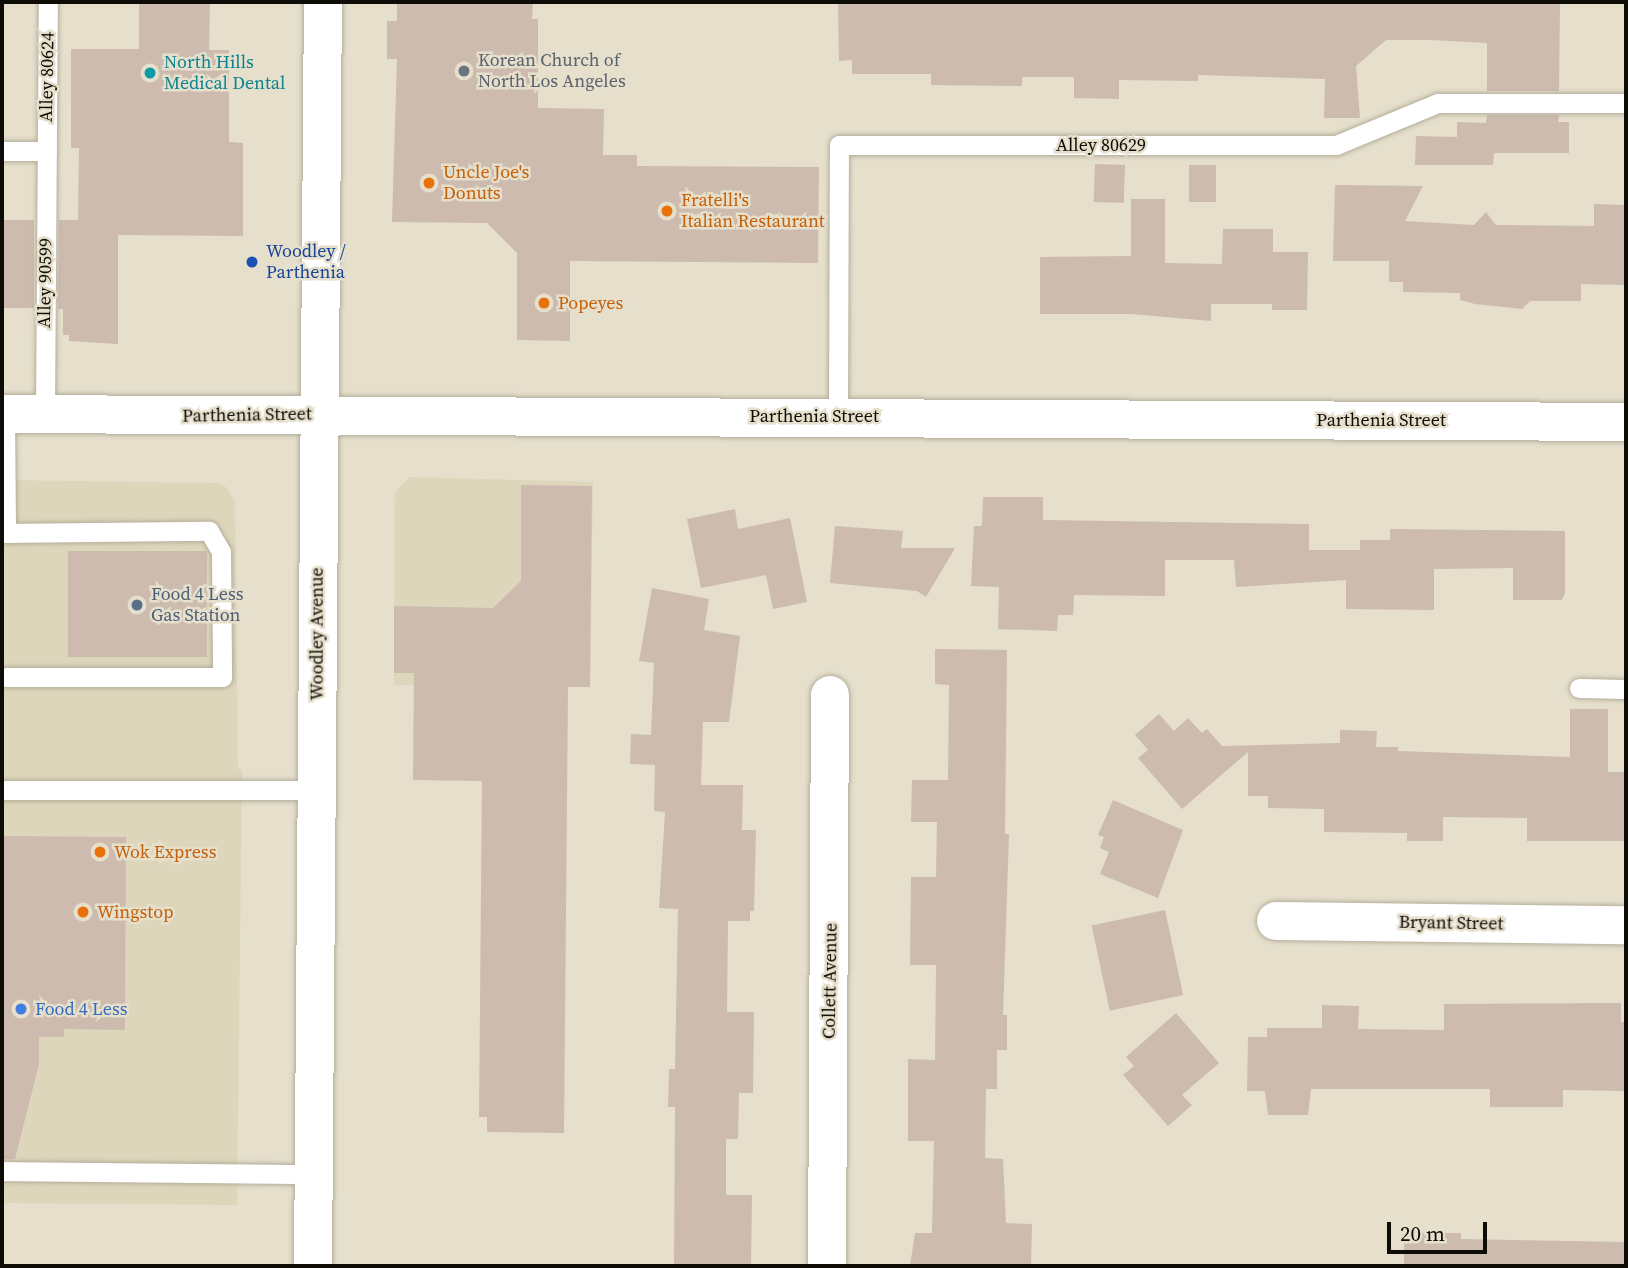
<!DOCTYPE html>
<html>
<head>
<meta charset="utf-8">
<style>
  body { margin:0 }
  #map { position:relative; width:1628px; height:1268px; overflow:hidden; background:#e5dfcc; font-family:"Source Serif 4",serif }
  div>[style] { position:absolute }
  .built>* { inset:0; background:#ded6bb }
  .building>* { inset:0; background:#ccbbae; transform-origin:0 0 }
  .roads { filter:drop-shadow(0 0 2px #b4ae9b) drop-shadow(0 0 2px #b4ae9b) }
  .lane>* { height:19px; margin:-9.5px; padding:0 9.5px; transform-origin:9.5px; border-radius:9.5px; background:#fff }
  .street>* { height:38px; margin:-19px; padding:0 19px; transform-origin:19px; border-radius:19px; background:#fff }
  .secondary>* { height:38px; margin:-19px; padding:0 19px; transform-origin:19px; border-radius:19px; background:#fff }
  .primary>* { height:38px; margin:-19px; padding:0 19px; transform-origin:19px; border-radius:19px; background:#fff }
  .dots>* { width:19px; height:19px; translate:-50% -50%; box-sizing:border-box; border:4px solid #e5dfcc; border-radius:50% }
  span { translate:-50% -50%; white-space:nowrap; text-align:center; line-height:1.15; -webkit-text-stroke:5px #e5dfcc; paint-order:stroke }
  .worship-label { font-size:18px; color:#5b616d }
  .left { translate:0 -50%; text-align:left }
  .culture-label { font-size:18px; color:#0d838f }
  .street-label { font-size:18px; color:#0e0c06 }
  .food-label { font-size:18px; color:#c56008 }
  .transit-label { font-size:18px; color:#164399 }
  .service-label { font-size:18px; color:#4e5e75 }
  .shop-label { font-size:18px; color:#366cbe }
  .frame { position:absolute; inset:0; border:4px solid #0e0c06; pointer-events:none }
  .scale { position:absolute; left:1387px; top:1222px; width:100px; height:32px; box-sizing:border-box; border:4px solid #0e0c06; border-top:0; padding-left:9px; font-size:21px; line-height:24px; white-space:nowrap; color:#0e0c06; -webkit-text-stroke:5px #e5dfcc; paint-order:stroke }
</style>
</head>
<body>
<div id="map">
  <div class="built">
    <div style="clip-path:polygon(409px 477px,593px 482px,590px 687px,394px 685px,395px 493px)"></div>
    <div style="clip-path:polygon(2px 480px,216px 483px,226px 487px,235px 501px,238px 769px,242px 770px,237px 1205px,2px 1203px)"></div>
  </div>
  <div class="building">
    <div style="clip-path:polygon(139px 2px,210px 2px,209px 50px,229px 50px,229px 142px,243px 143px,243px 236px,118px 235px,118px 344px,69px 341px,69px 335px,63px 335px,63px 309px,58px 309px,59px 220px,78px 220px,79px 148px,71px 148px,71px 49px,139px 49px)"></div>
    <div style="clip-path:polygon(397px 2px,533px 2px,532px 19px,538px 19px,538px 108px,604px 109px,603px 155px,637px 155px,637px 166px,819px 167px,818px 263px,570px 261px,570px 341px,517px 340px,517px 253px,487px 223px,392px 222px,397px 59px,387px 59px,387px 21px,397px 21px)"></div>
    <div style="clip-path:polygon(838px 2px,1560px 2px,1559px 91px,1487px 91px,1487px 43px,1431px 40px,1386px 40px,1356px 66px,1360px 118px,1324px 118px,1325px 79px,1198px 75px,1198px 81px,1119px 80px,1119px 99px,1074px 98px,1074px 77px,1022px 77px,1022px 86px,931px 85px,931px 74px,852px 74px,852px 60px,839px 61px)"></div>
    <div style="clip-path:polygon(1487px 115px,1559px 115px,1558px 122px,1569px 122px,1569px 153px,1494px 153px,1493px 165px,1415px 165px,1416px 136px,1457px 137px,1457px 122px,1486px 123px)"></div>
    <div style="left:1095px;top:164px;width:30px;height:38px;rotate:2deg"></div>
    <div style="left:1189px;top:165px;width:27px;height:37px"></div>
    <div style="clip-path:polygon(1335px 185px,1423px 186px,1405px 221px,1474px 225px,1486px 212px,1496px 225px,1594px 226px,1594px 204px,1626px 205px,1626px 285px,1581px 284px,1581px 301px,1530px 301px,1522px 309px,1475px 304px,1460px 300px,1460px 293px,1403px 292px,1403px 282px,1389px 282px,1389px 261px,1333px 261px)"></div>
    <div style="clip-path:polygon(1131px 199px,1165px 199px,1165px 263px,1222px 264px,1223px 229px,1273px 229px,1273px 252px,1308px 252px,1307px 310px,1272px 310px,1272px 304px,1211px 304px,1211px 321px,1131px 314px,1040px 314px,1040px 257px,1131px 256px)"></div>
    <div style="left:2px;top:220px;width:32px;height:88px"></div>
    <div style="clip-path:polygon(521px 485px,592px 486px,590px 687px,568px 687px,564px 1133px,487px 1132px,487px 1117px,479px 1117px,482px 781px,413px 780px,414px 673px,394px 673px,394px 606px,493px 608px,521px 581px)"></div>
    <div style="clip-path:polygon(983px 497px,1043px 497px,1043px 520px,1309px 524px,1309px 550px,1360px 550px,1360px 540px,1390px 540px,1390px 529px,1565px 531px,1565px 593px,1562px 600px,1513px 600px,1513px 568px,1434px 569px,1434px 610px,1346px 609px,1346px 580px,1236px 587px,1234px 560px,1165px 560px,1165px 596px,1074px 595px,1073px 615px,1058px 615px,1057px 631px,998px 629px,999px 587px,971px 586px,974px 526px,982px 526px)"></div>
    <div style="clip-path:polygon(735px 509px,738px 529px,790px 518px,807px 602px,773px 609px,766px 575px,701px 588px,687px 519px)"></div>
    <div style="clip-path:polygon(835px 526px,903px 531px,901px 548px,955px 548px,926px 597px,917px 591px,830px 583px)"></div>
    <div style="left:68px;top:551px;width:139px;height:106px"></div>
    <div style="clip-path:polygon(652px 588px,709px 599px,704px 630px,740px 636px,729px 722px,703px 722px,701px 785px,743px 785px,742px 830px,756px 830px,754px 911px,750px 911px,750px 921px,728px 921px,727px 1012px,754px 1012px,753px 1093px,739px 1093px,738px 1139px,726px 1139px,726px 1195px,752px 1195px,751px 1266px,674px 1266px,675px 1107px,668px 1107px,669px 1069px,675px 1069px,678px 909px,659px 908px,665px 812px,654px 811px,655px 765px,630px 764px,631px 734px,651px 735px,654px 663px,639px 661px)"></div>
    <div style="clip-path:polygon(935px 649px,1007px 650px,1005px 834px,1009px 834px,1003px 1015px,1007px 1015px,1007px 1050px,997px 1050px,997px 1089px,986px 1089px,985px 1158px,1003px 1159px,1006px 1223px,1032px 1224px,1031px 1266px,910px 1266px,915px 1233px,932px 1233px,934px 1141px,908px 1141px,908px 1059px,935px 1060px,936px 965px,910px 965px,911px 877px,936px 877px,937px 822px,911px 822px,912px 780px,948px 780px,949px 685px,935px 684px)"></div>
    <div style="clip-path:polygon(1570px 709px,1608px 709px,1608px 772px,1626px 772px,1626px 841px,1527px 841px,1527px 818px,1443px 817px,1443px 841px,1407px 841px,1407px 833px,1324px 832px,1324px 809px,1268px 808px,1268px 796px,1248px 796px,1248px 752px,1182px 809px,1138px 758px,1148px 750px,1135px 735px,1159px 714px,1174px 731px,1188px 718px,1202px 733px,1207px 729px,1222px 746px,1340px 743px,1340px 730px,1377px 731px,1376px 747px,1398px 747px,1398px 751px,1570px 757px)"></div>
    <div style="clip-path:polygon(1113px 800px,1183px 830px,1158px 898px,1100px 874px,1109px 852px,1100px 848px,1104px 837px,1098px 835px)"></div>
    <div style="clip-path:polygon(2px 836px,126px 837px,125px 1030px,64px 1029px,64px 1037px,39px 1037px,39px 1064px,15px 1159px,2px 1159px)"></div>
    <div style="left:1165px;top:910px;width:87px;height:75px;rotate:78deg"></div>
    <div style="clip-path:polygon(1621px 1003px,1621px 1022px,1626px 1022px,1626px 1091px,1563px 1090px,1563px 1107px,1490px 1107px,1490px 1089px,1311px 1089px,1308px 1115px,1268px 1115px,1265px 1091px,1247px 1091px,1248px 1037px,1267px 1037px,1267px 1028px,1322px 1028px,1322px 1005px,1359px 1006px,1358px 1029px,1444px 1030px,1444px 1004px)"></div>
    <div style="clip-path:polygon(1176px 1013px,1219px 1063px,1182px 1095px,1192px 1105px,1168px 1126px,1123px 1075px,1134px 1066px,1126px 1057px)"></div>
    <div style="clip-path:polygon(1404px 1233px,1461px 1233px,1461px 1239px,1626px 1242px,1626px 1266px,1404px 1266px)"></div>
  </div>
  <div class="roads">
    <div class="lane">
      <div style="left:2px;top:151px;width:45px"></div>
      <div style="left:5px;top:414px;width:119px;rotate:89.5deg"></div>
      <div style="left:45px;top:414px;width:412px;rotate:-89.6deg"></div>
      <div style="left:838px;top:416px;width:271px;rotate:-89.8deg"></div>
      <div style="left:839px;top:145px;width:497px"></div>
      <div style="left:1336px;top:145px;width:110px;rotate:-22.4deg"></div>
      <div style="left:1438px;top:103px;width:188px"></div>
      <div style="left:2px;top:533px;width:207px;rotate:-0.6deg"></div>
      <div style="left:209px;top:531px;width:24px;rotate:60deg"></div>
      <div style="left:221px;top:552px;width:125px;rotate:89.5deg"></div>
      <div style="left:222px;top:677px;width:216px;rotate:180deg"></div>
      <div style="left:1579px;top:688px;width:47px;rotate:1.2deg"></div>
      <div style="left:2px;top:790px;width:314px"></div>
      <div style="left:2px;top:1171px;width:311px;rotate:0.6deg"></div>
    </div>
    <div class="street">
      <div style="left:1276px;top:921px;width:350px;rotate:0.7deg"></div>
      <div style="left:827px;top:1266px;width:571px;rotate:-89.7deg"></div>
    </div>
    <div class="secondary">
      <div style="left:2px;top:414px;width:1624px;rotate:0.28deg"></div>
    </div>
    <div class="primary">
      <div style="left:313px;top:1266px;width:1264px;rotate:-89.55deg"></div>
    </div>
  </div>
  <div class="dots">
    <div style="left:464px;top:71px;background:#6b7280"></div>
    <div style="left:150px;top:73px;background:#0f9aa8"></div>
    <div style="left:429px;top:183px;background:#e8710a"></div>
    <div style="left:667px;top:211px;background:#e8710a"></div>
    <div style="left:252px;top:262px;background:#1a4fb4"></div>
    <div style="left:544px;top:303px;background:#e8710a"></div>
    <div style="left:137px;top:605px;background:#5c6f8a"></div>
    <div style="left:100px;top:852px;background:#e8710a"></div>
    <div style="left:83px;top:912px;background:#e8710a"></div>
    <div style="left:21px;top:1009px;background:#3f7fe0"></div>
  </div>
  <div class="worship-label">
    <span class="left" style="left:478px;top:71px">Korean Church of<br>North Los Angeles</span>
  </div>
  <div class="culture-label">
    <span class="left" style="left:164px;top:73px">North Hills<br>Medical Dental</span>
  </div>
  <div class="street-label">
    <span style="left:47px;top:77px;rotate:-89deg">Alley 80624</span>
    <span style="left:1101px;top:145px">Alley 80629</span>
    <span style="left:45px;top:283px;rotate:-89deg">Alley 90599</span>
    <span style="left:247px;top:415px;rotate:-1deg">Parthenia Street</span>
    <span style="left:814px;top:416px">Parthenia Street</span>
    <span style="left:1381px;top:420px">Parthenia Street</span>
    <span style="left:317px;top:634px;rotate:-90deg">Woodley Avenue</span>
    <span style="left:1451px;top:923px;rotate:1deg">Bryant Street</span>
    <span style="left:830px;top:981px;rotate:-89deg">Collett Avenue</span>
  </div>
  <div class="food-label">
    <span class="left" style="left:443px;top:183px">Uncle Joe's<br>Donuts</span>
    <span class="left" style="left:681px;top:211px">Fratelli's<br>Italian Restaurant</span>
    <span class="left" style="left:558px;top:303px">Popeyes</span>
    <span class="left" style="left:114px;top:852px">Wok Express</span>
    <span class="left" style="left:97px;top:912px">Wingstop</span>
  </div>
  <div class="transit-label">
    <span class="left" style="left:266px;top:262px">Woodley /<br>Parthenia</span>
  </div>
  <div class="service-label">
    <span class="left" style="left:151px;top:605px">Food 4 Less<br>Gas Station</span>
  </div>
  <div class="shop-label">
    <span class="left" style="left:35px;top:1009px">Food 4 Less</span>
  </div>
  <div class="frame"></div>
  <div class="scale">20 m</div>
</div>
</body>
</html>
